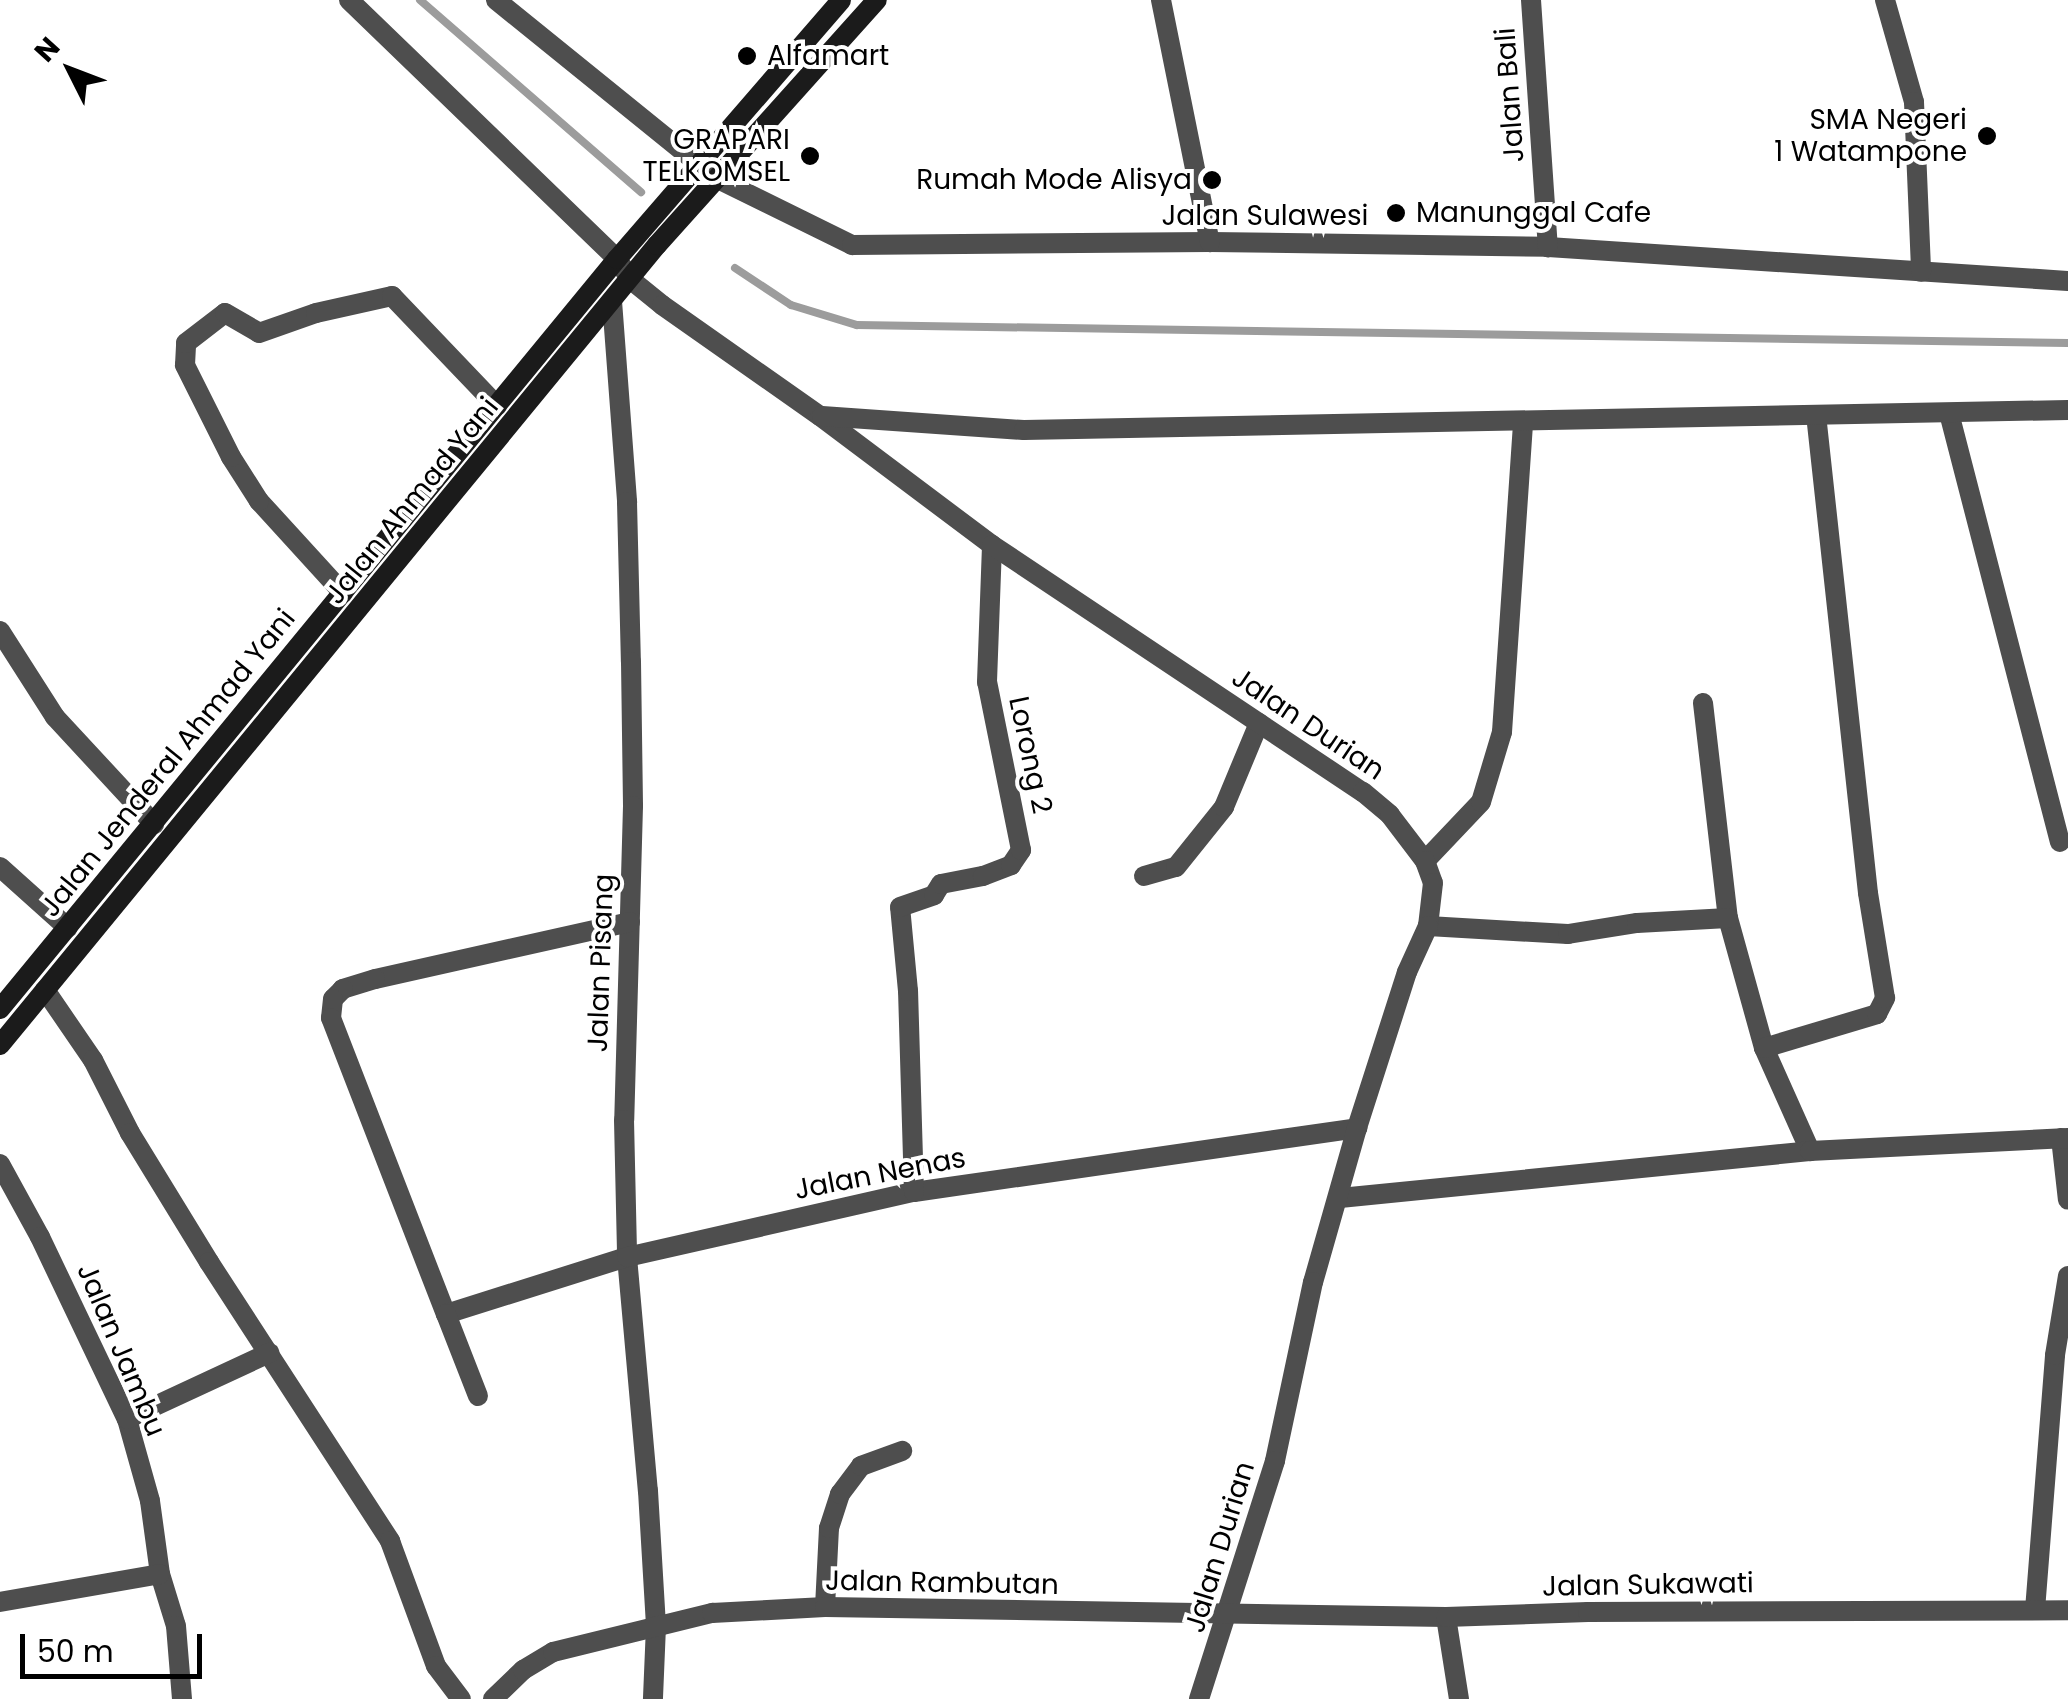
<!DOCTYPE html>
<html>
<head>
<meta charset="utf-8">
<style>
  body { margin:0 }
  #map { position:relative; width:2068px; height:1699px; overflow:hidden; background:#fff; font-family:Poppins,sans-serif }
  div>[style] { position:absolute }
  .stream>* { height:8px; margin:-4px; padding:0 4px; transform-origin:4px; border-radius:4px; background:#9c9c9c }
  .minor>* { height:20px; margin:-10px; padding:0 10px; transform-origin:10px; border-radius:10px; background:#4e4e4e }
  .tertiary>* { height:20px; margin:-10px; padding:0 10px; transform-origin:10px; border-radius:10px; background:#4e4e4e }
  .secondary>* { height:20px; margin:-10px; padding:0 10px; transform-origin:10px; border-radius:10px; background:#1b1b1b }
  .dots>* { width:28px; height:28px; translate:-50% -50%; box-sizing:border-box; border:5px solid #fff; border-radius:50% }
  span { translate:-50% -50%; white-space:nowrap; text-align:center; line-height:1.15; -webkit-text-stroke:8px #fff; paint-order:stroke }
  .poi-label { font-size:28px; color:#000 }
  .left { translate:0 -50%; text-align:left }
  .right { translate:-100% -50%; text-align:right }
  .street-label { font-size:28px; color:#000 }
  .north { position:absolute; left:20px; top:20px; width:100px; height:100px; -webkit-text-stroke:8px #fff; paint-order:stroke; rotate:312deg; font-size:28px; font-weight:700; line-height:40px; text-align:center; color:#000 }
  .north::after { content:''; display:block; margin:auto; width:35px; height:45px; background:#000; clip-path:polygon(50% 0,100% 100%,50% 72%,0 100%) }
  .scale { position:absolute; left:20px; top:1634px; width:182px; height:45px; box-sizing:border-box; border:5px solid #000; border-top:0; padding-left:12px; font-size:30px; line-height:35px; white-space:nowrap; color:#000; -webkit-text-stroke:8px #fff; paint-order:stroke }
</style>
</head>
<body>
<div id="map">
  <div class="stream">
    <div style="left:420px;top:0;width:293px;rotate:41deg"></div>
    <div style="left:735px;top:268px;width:67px;rotate:33.5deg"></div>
    <div style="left:791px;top:305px;width:69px;rotate:16.9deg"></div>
    <div style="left:857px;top:325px;width:1211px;rotate:0.85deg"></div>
  </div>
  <div class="minor">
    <div style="left:349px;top:0;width:373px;rotate:44deg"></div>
    <div style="left:496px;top:0;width:283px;rotate:39deg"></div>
    <div style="left:716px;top:178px;width:152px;rotate:26.2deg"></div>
    <div style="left:852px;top:245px;width:358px;rotate:-0.5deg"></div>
    <div style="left:1210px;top:242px;width:338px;rotate:0.8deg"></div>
    <div style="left:1548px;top:247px;width:521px;rotate:3.74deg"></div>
    <div style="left:1161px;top:0;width:247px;rotate:78.6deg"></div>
    <div style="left:1531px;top:0;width:248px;rotate:86.1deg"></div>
    <div style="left:1885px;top:0;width:106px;rotate:74.1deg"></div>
    <div style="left:1914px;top:102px;width:170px;rotate:87.6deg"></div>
    <div style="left:612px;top:301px;width:202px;rotate:85.7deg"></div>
    <div style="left:627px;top:502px;width:160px;rotate:88.6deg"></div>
    <div style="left:631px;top:662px;width:144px;rotate:89.2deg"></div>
    <div style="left:633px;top:806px;width:314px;rotate:91.6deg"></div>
    <div style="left:624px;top:1120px;width:137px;rotate:88.7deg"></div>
    <div style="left:627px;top:1257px;width:235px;rotate:84.9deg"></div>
    <div style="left:648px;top:1491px;width:135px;rotate:86.6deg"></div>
    <div style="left:656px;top:1626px;width:73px;rotate:92.4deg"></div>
    <div style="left:1949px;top:413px;width:443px;rotate:75.5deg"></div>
    <div style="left:343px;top:593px;width:125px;rotate:-132.4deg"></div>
    <div style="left:259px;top:501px;width:52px;rotate:-122.5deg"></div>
    <div style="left:231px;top:457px;width:103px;rotate:-116.6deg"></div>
    <div style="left:185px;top:365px;width:22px;rotate:-87deg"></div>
    <div style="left:186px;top:343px;width:49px;rotate:-37.6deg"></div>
    <div style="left:225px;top:313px;width:39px;rotate:30deg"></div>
    <div style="left:259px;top:333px;width:60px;rotate:-19.3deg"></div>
    <div style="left:316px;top:313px;width:78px;rotate:-12.6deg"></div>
    <div style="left:392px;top:296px;width:152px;rotate:46.3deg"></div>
    <div style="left:0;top:631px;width:102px;rotate:57.4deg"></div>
    <div style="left:55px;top:717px;width:146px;rotate:47.2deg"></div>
    <div style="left:1703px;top:703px;width:216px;rotate:83.4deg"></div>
    <div style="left:1728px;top:918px;width:135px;rotate:74.5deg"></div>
    <div style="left:1764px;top:1048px;width:113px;rotate:65.9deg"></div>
    <div style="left:1425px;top:861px;width:81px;rotate:-46.5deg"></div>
    <div style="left:1481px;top:802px;width:73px;rotate:-73.3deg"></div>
    <div style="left:1502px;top:732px;width:310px;rotate:-86.1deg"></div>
    <div style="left:0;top:867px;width:91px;rotate:41.9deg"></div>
    <div style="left:1144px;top:876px;width:33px;rotate:-16deg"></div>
    <div style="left:1176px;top:867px;width:77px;rotate:-51.3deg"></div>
    <div style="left:1224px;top:807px;width:91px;rotate:-67.4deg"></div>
    <div style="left:630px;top:922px;width:261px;rotate:167.4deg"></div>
    <div style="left:375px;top:979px;width:34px;rotate:163deg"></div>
    <div style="left:343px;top:989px;width:14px;rotate:135deg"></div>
    <div style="left:333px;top:999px;width:19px;rotate:96deg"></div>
    <div style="left:331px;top:1018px;width:318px;rotate:68.8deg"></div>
    <div style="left:446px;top:1314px;width:190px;rotate:-17.5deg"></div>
    <div style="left:627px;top:1257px;width:294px;rotate:-12.8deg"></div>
    <div style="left:914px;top:1192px;width:448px;rotate:-8.2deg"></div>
    <div style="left:1428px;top:926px;width:140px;rotate:3.3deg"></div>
    <div style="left:1568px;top:934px;width:70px;rotate:-9.1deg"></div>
    <div style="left:1637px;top:923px;width:91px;rotate:-3.1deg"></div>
    <div style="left:45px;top:990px;width:85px;rotate:55.6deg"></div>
    <div style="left:93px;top:1060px;width:82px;rotate:63.1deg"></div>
    <div style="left:130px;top:1133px;width:151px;rotate:58.5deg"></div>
    <div style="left:209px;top:1262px;width:333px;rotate:57deg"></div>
    <div style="left:390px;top:1541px;width:133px;rotate:69.8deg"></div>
    <div style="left:436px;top:1666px;width:41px;rotate:52.9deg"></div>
    <div style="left:1764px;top:1048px;width:118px;rotate:-16.7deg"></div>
    <div style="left:1877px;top:1014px;width:18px;rotate:-63deg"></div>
    <div style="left:1885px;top:998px;width:106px;rotate:-99.2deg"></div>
    <div style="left:1868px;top:893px;width:479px;rotate:-96.2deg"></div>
    <div style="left:2061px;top:1138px;width:62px;rotate:83.6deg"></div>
    <div style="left:0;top:1164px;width:83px;rotate:61.3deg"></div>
    <div style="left:40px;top:1237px;width:202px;rotate:64.5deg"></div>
    <div style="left:127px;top:1419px;width:85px;rotate:74.3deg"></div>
    <div style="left:150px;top:1501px;width:74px;rotate:82.2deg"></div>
    <div style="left:160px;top:1574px;width:54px;rotate:72.9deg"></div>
    <div style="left:176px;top:1626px;width:73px;rotate:85.3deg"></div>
    <div style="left:914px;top:1192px;width:201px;rotate:-91.7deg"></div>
    <div style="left:908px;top:991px;width:84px;rotate:-95.4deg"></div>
    <div style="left:900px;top:907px;width:36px;rotate:-19deg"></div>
    <div style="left:934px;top:895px;width:13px;rotate:-58deg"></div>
    <div style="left:941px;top:884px;width:43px;rotate:-10.8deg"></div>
    <div style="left:983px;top:876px;width:30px;rotate:-21deg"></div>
    <div style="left:1011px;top:865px;width:18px;rotate:-56deg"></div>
    <div style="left:1021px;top:850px;width:171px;rotate:-101.4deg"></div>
    <div style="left:987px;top:682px;width:137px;rotate:-87.9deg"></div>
    <div style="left:1340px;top:1198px;width:472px;rotate:-5.7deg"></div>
    <div style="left:1810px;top:1151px;width:258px;rotate:-2.9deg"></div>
    <div style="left:446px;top:1314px;width:88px;rotate:68.7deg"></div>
    <div style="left:127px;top:1419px;width:157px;rotate:-24.9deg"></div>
    <div style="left:0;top:1602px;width:162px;rotate:-9.9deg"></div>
    <div style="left:825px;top:1607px;width:79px;rotate:-87.1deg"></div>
    <div style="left:829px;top:1528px;width:36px;rotate:-72deg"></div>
    <div style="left:840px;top:1494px;width:35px;rotate:-53deg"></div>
    <div style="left:861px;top:1466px;width:44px;rotate:-20.1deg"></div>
    <div style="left:2035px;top:1610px;width:256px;rotate:-85.5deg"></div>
    <div style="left:2055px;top:1355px;width:80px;rotate:-80.7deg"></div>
    <div style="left:1446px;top:1617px;width:83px;rotate:81deg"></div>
  </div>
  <div class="tertiary">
    <div style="left:621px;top:265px;width:17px;rotate:57deg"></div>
    <div style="left:630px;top:279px;width:41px;rotate:39.1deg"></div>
    <div style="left:662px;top:305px;width:193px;rotate:35.1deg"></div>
    <div style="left:820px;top:416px;width:215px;rotate:36.9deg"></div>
    <div style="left:992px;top:545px;width:446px;rotate:33.7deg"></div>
    <div style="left:1363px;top:792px;width:35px;rotate:40deg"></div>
    <div style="left:1390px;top:815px;width:58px;rotate:52.7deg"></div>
    <div style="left:1425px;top:861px;width:23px;rotate:70deg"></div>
    <div style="left:1433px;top:883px;width:43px;rotate:96.6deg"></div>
    <div style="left:1428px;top:926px;width:51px;rotate:114.5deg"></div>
    <div style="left:1407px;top:972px;width:164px;rotate:107.8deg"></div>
    <div style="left:1357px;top:1128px;width:160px;rotate:105.9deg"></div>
    <div style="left:1313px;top:1282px;width:183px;rotate:102deg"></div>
    <div style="left:1275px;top:1461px;width:250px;rotate:107.7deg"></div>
    <div style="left:822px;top:416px;width:202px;rotate:4deg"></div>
    <div style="left:1024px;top:430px;width:1044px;rotate:-1.1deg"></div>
    <div style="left:493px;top:1699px;width:42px;rotate:-44deg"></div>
    <div style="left:523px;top:1670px;width:35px;rotate:-31deg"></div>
    <div style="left:553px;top:1652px;width:164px;rotate:-13.8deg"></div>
    <div style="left:712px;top:1613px;width:113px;rotate:-3deg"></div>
    <div style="left:825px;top:1607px;width:621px;rotate:0.92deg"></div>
    <div style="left:1446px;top:1617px;width:142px;rotate:-2deg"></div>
    <div style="left:1588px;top:1612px;width:480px;rotate:-0.2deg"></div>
  </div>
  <div class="secondary">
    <div style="left:0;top:1009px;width:971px;rotate:-50.56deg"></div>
    <div style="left:617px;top:259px;width:342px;rotate:-49.1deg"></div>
    <div style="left:0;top:1045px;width:1035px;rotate:-50.61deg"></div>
    <div style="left:657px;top:245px;width:329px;rotate:-48.1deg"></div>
  </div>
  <div class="dots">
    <div style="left:747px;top:56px;background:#000"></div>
    <div style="left:1987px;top:136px;background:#000"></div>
    <div style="left:810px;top:156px;background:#000"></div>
    <div style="left:1212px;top:180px;background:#000"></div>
    <div style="left:1396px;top:213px;background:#000"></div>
  </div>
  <div class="poi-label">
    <span class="left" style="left:767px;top:56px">Alfamart</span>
    <span class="right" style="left:1967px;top:136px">SMA Negeri<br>1 Watampone</span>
    <span class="right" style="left:790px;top:156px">GRAPARI<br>TELKOMSEL</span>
    <span class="right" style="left:1192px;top:180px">Rumah Mode Alisya</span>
    <span class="left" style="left:1416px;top:213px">Manunggal Cafe</span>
  </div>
  <div class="street-label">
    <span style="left:1510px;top:95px;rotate:-94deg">Jalan Bali</span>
    <span style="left:1265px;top:216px">Jalan Sulawesi</span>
    <span style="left:412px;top:501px;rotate:-51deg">Jalan Ahmad Yani</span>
    <span style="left:1308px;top:724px;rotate:34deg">Jalan Durian</span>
    <span style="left:1030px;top:755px;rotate:78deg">Lorong 2</span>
    <span style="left:168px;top:763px;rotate:-51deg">Jalan Jenderal Ahmad Yani</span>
    <span style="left:601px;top:963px;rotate:-88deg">Jalan Pisang</span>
    <span style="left:880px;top:1174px;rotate:-11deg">Jalan Nenas</span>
    <span style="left:121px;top:1350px;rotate:67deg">Jalan Jambu</span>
    <span style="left:1220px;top:1547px;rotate:-73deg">Jalan Durian</span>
    <span style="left:942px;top:1583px;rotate:1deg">Jalan Rambutan</span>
    <span style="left:1648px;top:1585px;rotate:-1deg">Jalan Sukawati</span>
  </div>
  <div class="north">N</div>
  <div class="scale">50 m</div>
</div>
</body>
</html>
